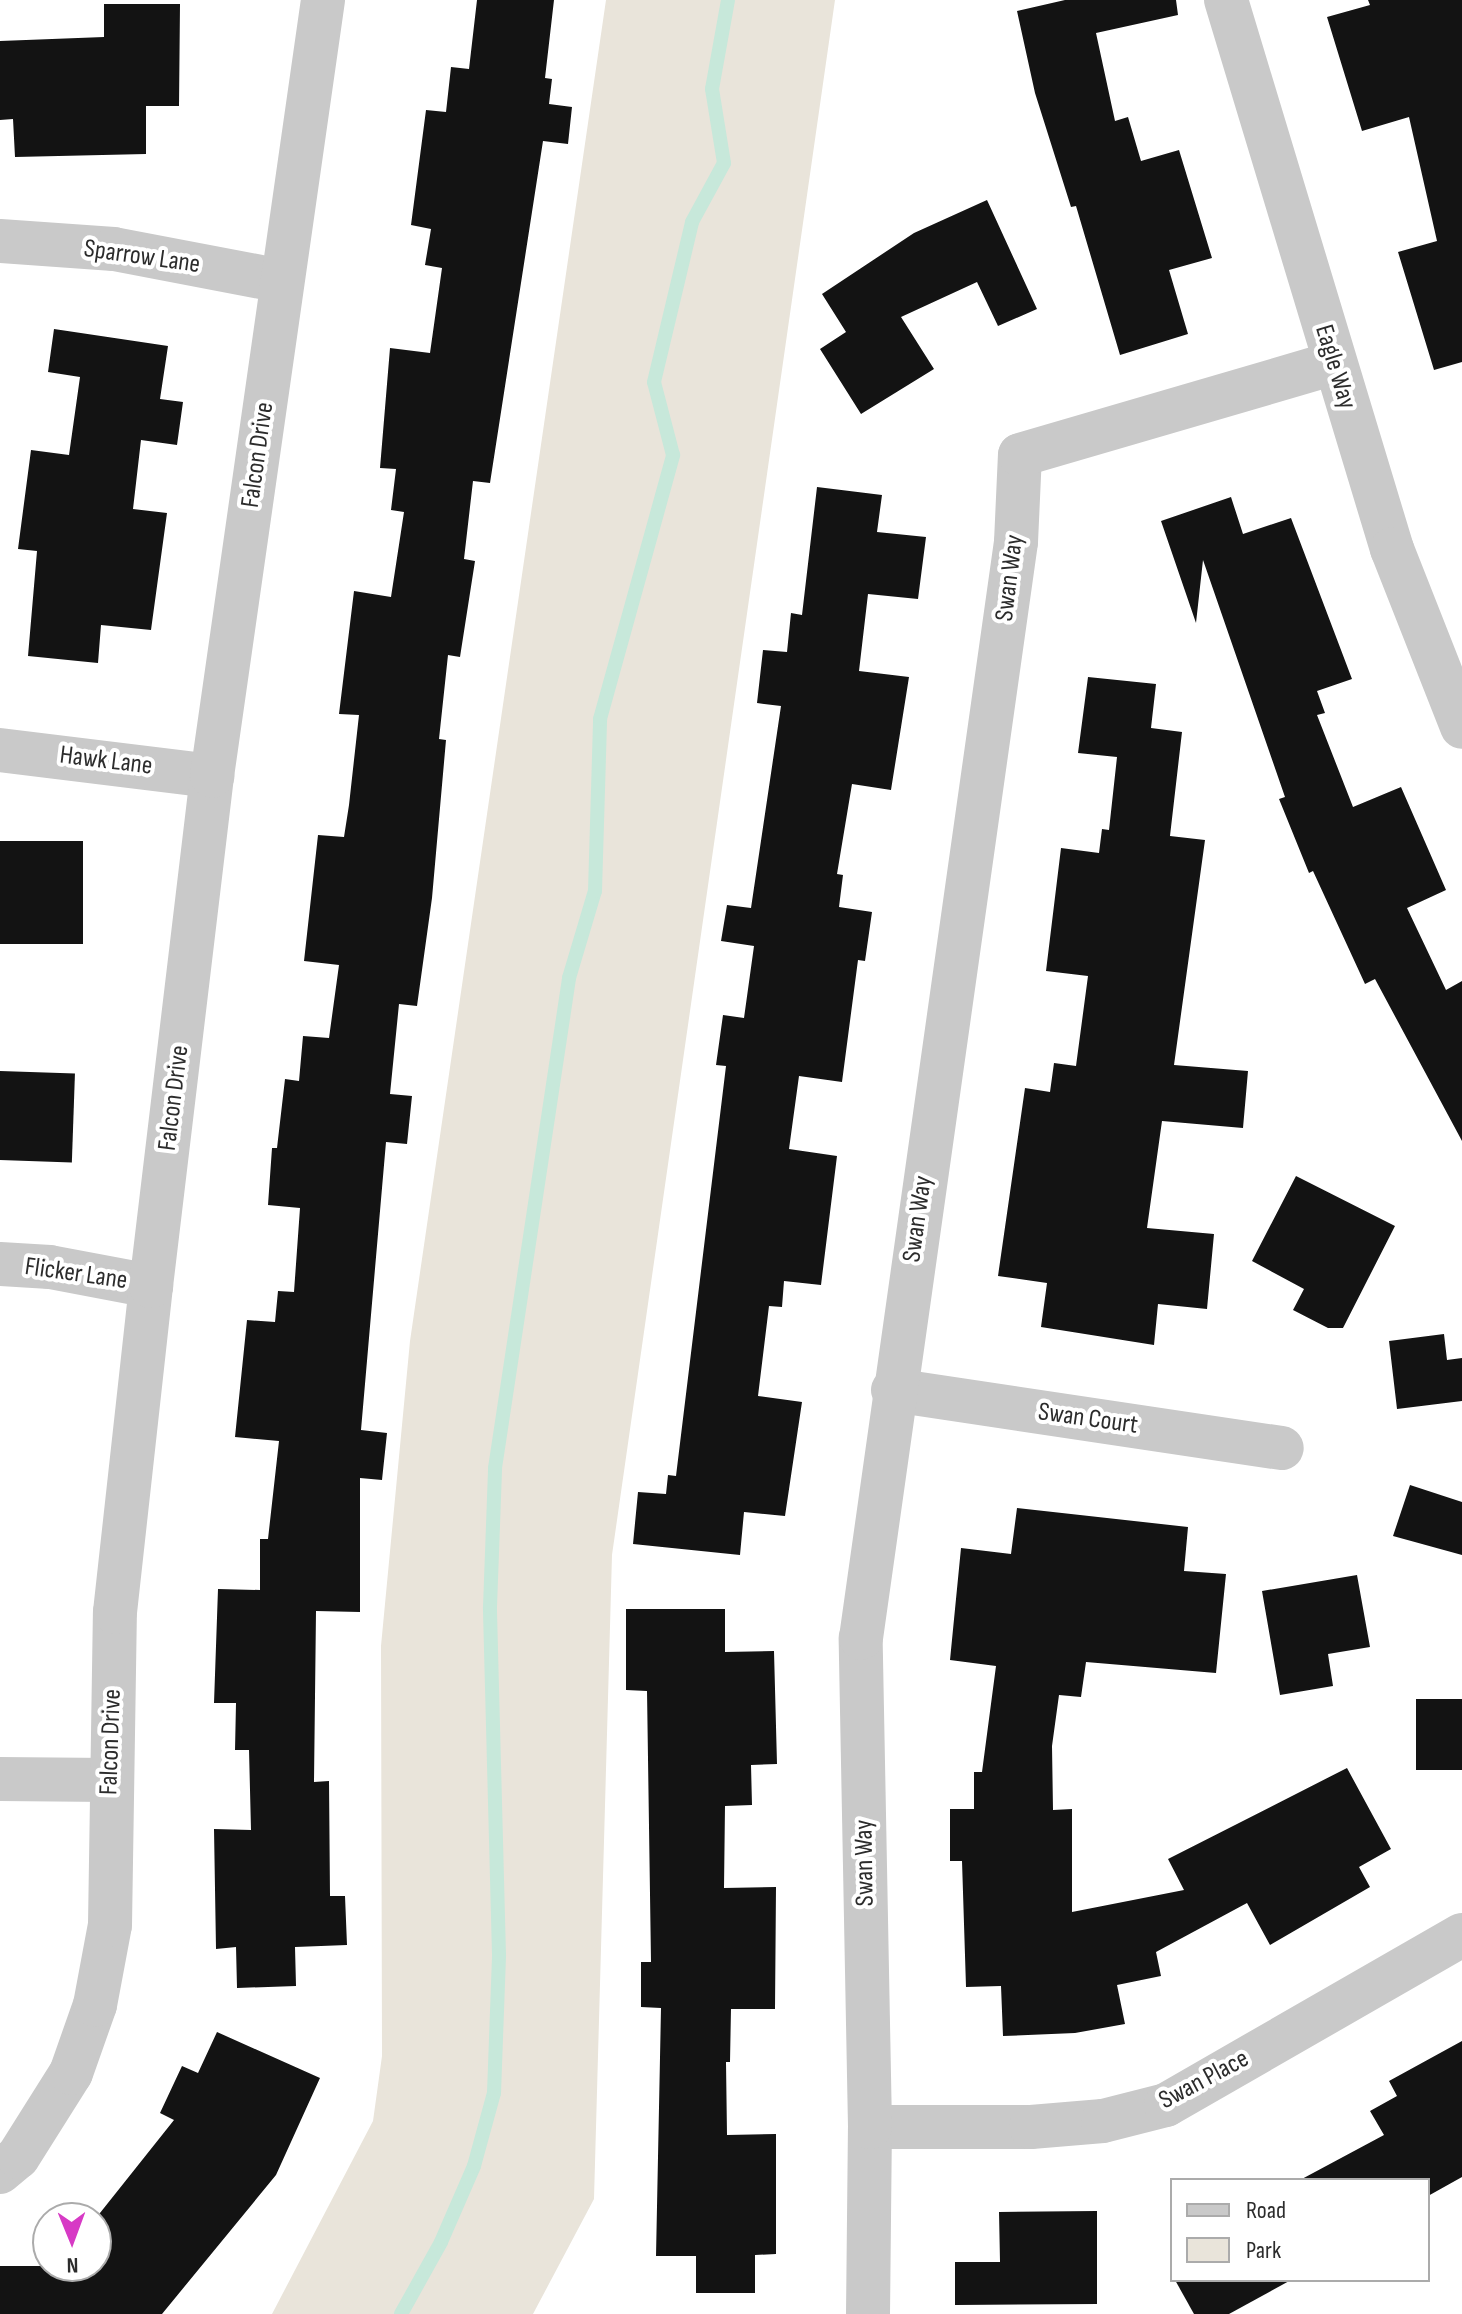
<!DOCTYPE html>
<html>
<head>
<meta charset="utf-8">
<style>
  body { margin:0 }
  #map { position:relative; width:1462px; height:2314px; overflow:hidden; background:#fff; font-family:"Sofia Sans Condensed",sans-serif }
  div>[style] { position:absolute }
  .green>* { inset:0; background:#e9e4da }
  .stream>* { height:14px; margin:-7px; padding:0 7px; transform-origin:7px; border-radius:7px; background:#c7e8da }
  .building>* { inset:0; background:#131313; transform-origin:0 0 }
  .minor>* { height:44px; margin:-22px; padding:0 22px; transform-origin:22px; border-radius:22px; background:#c9c9c9 }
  span { translate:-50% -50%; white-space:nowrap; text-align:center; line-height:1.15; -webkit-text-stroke:8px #fff; paint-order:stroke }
  .street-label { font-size:26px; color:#2c2c2c }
  .legend { position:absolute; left:1170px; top:2178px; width:260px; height:104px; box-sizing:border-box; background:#fff; border:2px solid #ababab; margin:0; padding:10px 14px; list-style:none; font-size:24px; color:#2c2c2c }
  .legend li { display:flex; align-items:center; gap:16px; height:40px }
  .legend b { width:40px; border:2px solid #ababab }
  .north { position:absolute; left:32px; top:2202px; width:80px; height:80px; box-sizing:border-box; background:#fff; border:2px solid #ababab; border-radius:50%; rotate:179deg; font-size:22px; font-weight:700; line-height:32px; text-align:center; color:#2c2c2c }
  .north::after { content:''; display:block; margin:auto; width:28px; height:36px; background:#d73ac5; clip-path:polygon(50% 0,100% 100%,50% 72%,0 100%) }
</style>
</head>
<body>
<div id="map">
  <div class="green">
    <div style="clip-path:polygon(606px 0,835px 0,612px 1555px,594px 2199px,533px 2314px,272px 2314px,373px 2121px,382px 2056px,381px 1646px,410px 1341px)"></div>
  </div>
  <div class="stream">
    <div style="left:401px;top:2314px;width:82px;rotate:-60.9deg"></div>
    <div style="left:441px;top:2242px;width:83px;rotate:-66.5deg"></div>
    <div style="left:474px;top:2166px;width:76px;rotate:-74.7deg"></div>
    <div style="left:494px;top:2093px;width:138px;rotate:-87.9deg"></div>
    <div style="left:499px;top:1955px;width:348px;rotate:-91.5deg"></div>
    <div style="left:490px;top:1607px;width:139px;rotate:-87.9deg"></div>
    <div style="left:495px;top:1468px;width:496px;rotate:-81.4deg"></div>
    <div style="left:569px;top:978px;width:91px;rotate:-73.4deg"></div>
    <div style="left:595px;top:891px;width:172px;rotate:-88.3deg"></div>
    <div style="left:600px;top:719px;width:274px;rotate:-74.5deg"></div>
    <div style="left:673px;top:455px;width:75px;rotate:-104.6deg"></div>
    <div style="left:654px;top:382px;width:164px;rotate:-76.6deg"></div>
    <div style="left:692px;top:222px;width:67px;rotate:-61.5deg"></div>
    <div style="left:724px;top:163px;width:75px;rotate:-99.2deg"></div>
    <div style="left:712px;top:89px;width:90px;rotate:-79.8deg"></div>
  </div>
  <div class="building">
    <div style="clip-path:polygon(477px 0,554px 0,545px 78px,552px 79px,549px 104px,572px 107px,568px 144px,543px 141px,490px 483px,473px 481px,464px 559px,475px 561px,460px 657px,448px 655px,439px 739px,446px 740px,432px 898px,417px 1006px,399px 1004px,390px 1094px,412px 1096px,407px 1144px,386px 1142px,361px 1430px,387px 1433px,382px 1480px,360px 1478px,360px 1612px,316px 1611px,314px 1782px,329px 1781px,330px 1896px,345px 1896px,347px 1945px,295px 1947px,296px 1986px,237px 1988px,236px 1947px,216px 1949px,214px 1829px,251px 1830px,249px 1750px,235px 1750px,236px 1703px,214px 1703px,218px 1589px,260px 1590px,260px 1539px,268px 1539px,279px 1441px,235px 1437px,247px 1320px,275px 1322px,278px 1291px,294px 1292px,300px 1208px,268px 1205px,272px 1148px,277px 1148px,285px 1079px,299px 1081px,303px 1036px,329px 1038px,339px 965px,304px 961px,318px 835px,344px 837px,349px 805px,359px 715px,339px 714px,354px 591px,391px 597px,404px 512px,391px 510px,396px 469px,380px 468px,390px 348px,430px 353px,442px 268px,425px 265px,431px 229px,411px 225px,426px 110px,446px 112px,451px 67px,469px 69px)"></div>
    <div style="clip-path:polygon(1065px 0,1176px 0,1178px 15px,1096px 33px,1115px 121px,1128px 117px,1141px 161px,1179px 150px,1212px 258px,1169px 270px,1188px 334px,1120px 355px,1076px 206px,1071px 207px,1035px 93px,1017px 11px)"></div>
    <div style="clip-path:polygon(1368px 0,1462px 0,1462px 362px,1434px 370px,1398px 252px,1437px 241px,1409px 117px,1362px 131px,1327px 17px,1370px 5px)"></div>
    <div style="clip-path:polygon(104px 4px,180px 4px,179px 106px,146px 106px,146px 154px,15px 157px,13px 119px,0 120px,0 41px,104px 37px)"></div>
    <div style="clip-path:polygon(987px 200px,1037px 309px,998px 326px,977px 282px,901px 317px,934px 369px,861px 414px,820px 349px,846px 332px,822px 294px,914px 233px)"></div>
    <div style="clip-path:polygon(54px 329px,168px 346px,160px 399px,183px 402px,177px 445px,141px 440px,133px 509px,167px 513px,151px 630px,101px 625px,98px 663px,28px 656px,37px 551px,18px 549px,31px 450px,69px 455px,80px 377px,48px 372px)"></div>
    <div style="clip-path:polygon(817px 487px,882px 495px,877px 532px,926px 537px,918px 599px,868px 594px,859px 671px,909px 677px,891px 790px,852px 784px,837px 874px,843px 875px,839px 907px,872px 912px,865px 961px,858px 960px,842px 1082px,799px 1076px,789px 1149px,837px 1156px,821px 1285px,784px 1281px,782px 1307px,769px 1306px,758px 1396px,802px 1402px,785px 1516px,744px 1512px,740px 1555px,633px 1544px,638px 1492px,666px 1494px,668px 1475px,676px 1476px,726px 1066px,716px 1065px,723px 1015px,744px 1018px,754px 946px,721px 941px,727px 905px,751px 908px,781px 706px,757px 703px,763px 650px,787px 652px,791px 613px,802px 615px)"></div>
    <div style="clip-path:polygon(1231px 497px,1243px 534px,1291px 518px,1352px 679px,1317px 691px,1325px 713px,1317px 715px,1353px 807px,1401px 787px,1446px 890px,1407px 908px,1446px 990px,1462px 981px,1462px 1141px,1375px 979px,1365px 984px,1313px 871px,1309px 873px,1279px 799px,1285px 797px,1203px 560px,1196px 623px,1161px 521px)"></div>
    <div style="clip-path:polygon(1088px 677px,1156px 684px,1151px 728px,1182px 732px,1170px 836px,1205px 840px,1174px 1065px,1248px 1071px,1243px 1128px,1162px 1121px,1147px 1228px,1214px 1234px,1207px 1309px,1158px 1304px,1154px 1345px,1041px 1327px,1047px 1283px,998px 1276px,1025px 1088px,1050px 1092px,1054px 1063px,1076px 1066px,1088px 976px,1046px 971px,1061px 848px,1099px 853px,1102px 829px,1109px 830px,1117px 757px,1078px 753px)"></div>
    <div style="left:0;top:841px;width:83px;height:103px"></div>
    <div style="left:0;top:1071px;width:75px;height:89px;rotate:2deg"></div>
    <div style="clip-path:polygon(1296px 1176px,1395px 1226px,1343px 1328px,1328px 1328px,1293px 1310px,1304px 1289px,1252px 1261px)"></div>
    <div style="clip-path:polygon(1444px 1334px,1447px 1360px,1462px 1358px,1462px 1401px,1397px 1409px,1389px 1341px)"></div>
    <div style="clip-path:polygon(1410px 1485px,1462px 1502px,1462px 1555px,1393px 1536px)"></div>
    <div style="clip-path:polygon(1017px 1508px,1188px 1527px,1184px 1571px,1226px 1574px,1216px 1673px,1086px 1662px,1081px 1697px,1059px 1695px,1052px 1746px,1053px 1810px,1072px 1809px,1072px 1912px,1184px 1890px,1168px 1859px,1347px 1768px,1391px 1849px,1359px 1867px,1370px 1887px,1270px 1945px,1247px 1903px,1156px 1952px,1161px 1976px,1117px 1985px,1125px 2024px,1075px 2033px,1003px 2036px,1001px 1986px,966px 1987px,962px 1861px,950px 1861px,950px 1809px,974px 1809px,974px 1772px,982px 1772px,996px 1666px,950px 1660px,961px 1548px,1011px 1554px)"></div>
    <div style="clip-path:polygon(1357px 1575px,1370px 1647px,1328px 1654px,1333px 1686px,1280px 1695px,1262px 1591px)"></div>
    <div style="clip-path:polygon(626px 1609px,725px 1609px,725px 1652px,774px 1651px,777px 1764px,751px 1765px,752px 1805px,725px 1806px,724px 1888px,776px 1887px,775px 2009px,731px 2009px,730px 2062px,726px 2062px,727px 2135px,776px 2134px,776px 2254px,755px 2255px,755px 2293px,696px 2293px,696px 2256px,656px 2256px,661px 2008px,641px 2007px,641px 1962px,651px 1962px,647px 1691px,626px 1690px)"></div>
    <div style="left:1416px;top:1699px;width:46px;height:71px"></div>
    <div style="clip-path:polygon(217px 2032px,320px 2078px,276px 2175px,162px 2314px,0 2314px,0 2266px,96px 2266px,96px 2218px,174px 2120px,160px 2113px,182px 2066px,198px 2073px)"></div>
    <div style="clip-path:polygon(1462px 2041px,1462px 2177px,1428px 2196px,1428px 2180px,1300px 2180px,1384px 2135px,1370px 2111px,1397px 2096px,1389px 2081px)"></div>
    <div style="clip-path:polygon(1097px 2211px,1097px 2304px,955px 2305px,955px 2262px,1000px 2262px,999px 2212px)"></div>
    <div style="clip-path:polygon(1175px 2280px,1291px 2280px,1229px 2314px,1194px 2314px)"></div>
  </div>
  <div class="minor">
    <div style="left:1226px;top:0;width:574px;rotate:73.18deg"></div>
    <div style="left:1392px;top:549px;width:191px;rotate:68.5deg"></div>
    <div style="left:0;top:241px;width:114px;rotate:4deg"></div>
    <div style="left:114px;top:249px;width:171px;rotate:10.8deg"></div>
    <div style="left:0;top:750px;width:214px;rotate:7deg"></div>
    <div style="left:0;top:1264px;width:50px;rotate:3.4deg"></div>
    <div style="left:50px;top:1267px;width:103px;rotate:10.7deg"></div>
    <div style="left:893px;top:1390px;width:393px;rotate:8.5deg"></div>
    <div style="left:0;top:1779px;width:109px;rotate:0.5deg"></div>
    <div style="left:870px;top:2127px;width:161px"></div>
    <div style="left:1031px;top:2127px;width:72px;rotate:-4.8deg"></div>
    <div style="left:1103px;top:2121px;width:65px;rotate:-14.3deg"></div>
    <div style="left:1166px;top:2105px;width:341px;rotate:-29.9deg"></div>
    <div style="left:0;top:2172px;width:23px;rotate:-40deg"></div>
    <div style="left:18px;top:2157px;width:99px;rotate:-57.8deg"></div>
    <div style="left:71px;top:2073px;width:72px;rotate:-70.6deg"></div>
    <div style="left:95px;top:2005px;width:81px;rotate:-79.4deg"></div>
    <div style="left:110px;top:1925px;width:313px;rotate:-89.1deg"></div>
    <div style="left:115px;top:1612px;width:328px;rotate:-83.7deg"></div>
    <div style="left:151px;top:1286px;width:514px;rotate:-83.18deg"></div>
    <div style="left:212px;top:776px;width:784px;rotate:-81.86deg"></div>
    <div style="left:868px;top:2314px;width:187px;rotate:-89.4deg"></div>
    <div style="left:870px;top:2127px;width:489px;rotate:-91.1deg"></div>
    <div style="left:861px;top:1638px;width:1107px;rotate:-81.95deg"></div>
    <div style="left:1016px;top:542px;width:87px;rotate:-87.4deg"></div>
    <div style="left:1020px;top:455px;width:327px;rotate:-16.3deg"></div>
  </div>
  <div class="street-label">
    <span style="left:142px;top:257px;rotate:8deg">Sparrow Lane</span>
    <span style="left:1335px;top:367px;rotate:73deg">Eagle Way</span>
    <span style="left:258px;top:455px;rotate:-82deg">Falcon Drive</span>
    <span style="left:1010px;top:578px;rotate:-83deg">Swan Way</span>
    <span style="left:106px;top:761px;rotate:7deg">Hawk Lane</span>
    <span style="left:174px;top:1098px;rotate:-83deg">Falcon Drive</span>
    <span style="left:918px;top:1219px;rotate:-82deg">Swan Way</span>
    <span style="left:76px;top:1274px;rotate:8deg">Flicker Lane</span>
    <span style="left:1088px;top:1419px;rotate:8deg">Swan Court</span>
    <span style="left:111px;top:1742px;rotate:-88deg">Falcon Drive</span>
    <span style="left:865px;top:1863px;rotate:-91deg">Swan Way</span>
    <span style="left:1204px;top:2080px;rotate:-28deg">Swan Place</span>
  </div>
  <ul class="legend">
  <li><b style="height:10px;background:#c9c9c9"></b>Road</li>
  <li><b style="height:22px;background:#e9e4da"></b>Park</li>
  </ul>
  <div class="north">N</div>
</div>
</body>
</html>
